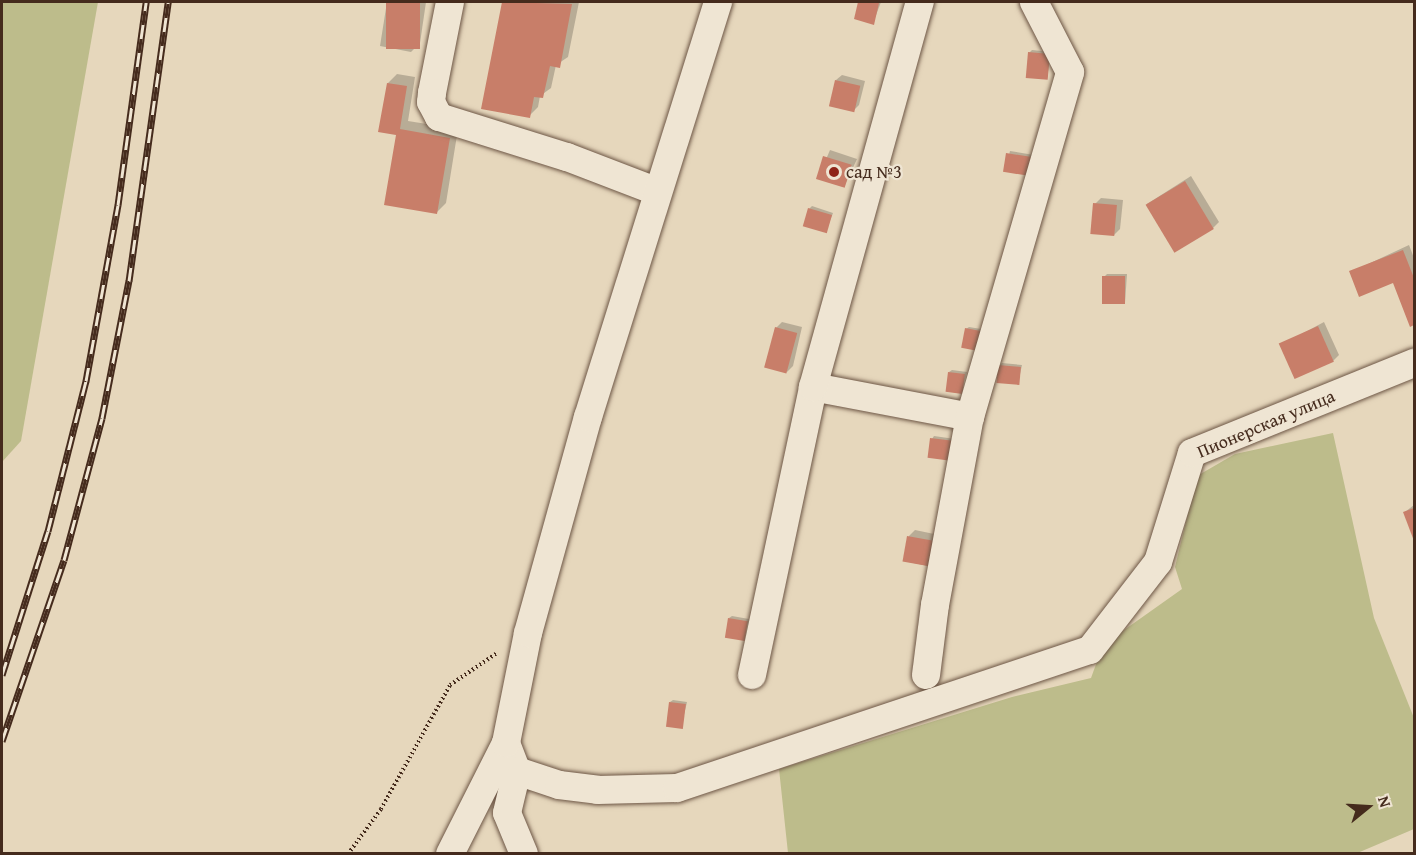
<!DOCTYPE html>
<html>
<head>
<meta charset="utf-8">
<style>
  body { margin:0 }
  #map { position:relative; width:1416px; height:855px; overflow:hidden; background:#e6d7bc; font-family:"Gentium Book Plus",serif }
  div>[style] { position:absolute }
  .green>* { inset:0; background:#bdbc8b }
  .shadow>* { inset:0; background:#0003 }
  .building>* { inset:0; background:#c87e69; transform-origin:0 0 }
  .path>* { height:4px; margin-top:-2px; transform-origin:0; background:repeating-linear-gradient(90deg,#452b1d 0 1.5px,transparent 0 4.5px) }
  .roads { filter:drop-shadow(0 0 2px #6d5645) drop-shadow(0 0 2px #6d5645) }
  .minor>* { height:28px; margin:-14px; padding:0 14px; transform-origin:14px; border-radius:14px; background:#efe5d3 }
  .rail>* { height:7px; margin-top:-3.5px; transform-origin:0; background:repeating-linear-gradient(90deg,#efe5d3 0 14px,#452b1d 0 28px); box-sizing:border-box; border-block:2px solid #452b1d }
  .dots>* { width:16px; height:16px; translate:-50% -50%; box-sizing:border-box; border:3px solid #efe5d3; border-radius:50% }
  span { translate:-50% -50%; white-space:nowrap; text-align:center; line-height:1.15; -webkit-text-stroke:4.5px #efe5d3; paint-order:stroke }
  .poi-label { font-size:18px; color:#452b1d }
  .left { translate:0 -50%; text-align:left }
  .street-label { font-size:18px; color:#452b1d }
  .frame { position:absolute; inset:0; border:3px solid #452b1d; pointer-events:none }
  .north { position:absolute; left:1338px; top:777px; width:60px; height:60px; -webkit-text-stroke:4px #efe5d3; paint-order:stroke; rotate:72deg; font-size:16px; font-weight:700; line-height:24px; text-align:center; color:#452b1d }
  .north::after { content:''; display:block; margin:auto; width:21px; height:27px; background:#452b1d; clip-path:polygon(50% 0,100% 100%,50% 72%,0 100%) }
</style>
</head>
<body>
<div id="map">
  <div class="green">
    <div style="clip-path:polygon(2px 2px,98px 2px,21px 441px,2px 462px)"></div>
    <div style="clip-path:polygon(1333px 433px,1374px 618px,1414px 718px,1414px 829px,1355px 854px,788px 853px,779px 769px,1012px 697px,1091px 678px,1103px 645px,1182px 589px,1175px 567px,1197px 476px,1235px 454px)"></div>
  </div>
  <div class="shadow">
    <div style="clip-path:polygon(387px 2px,426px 2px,420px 43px,411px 52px,380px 46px)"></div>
    <div style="clip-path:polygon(504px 2px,579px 2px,568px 57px,556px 65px,551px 88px,540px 96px,538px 107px,529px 116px,483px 107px)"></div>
    <div style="clip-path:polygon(860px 2px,881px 2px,873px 23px,855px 18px)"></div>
    <div style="clip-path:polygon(1032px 50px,1051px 52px,1047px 78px,1029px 53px)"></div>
    <div style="clip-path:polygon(397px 74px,415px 77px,408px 121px,458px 129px,446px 203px,437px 212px,397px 134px,388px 83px)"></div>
    <div style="clip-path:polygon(842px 75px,865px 81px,859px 105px,853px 111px,836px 80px)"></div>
    <div style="clip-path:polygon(830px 150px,857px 159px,844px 187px,818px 178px)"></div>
    <div style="clip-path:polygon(1010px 151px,1034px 155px,1005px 171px)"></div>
    <div style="clip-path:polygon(1191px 176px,1219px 222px,1213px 228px,1147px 204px)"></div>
    <div style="clip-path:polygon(1101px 198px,1123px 200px,1120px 229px,1114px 235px,1095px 204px)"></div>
    <div style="clip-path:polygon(812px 206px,833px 213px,826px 231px,809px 209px)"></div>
    <div style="clip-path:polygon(1409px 245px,1414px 258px,1414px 324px,1411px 325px,1394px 281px,1351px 272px)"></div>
    <div style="clip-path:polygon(1107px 274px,1127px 274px,1125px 303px,1104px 277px)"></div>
    <div style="clip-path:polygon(782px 322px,802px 327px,793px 366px,787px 372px,776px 328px)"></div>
    <div style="clip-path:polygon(1324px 322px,1339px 355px,1333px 361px,1281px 345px)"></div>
    <div style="clip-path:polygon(969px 327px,987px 330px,963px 347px,966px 329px)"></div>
    <div style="clip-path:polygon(1002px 363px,1022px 365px,1018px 383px,1000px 365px)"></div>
    <div style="clip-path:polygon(952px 370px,967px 372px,961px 393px,949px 372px)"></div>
    <div style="clip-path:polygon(934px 436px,955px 439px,953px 458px,932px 439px)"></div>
    <div style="clip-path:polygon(1414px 505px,1414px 538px,1405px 512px)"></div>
    <div style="clip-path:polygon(915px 530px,939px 535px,928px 566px,904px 561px,909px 536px)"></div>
    <div style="clip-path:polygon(732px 616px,749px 619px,743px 640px,729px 618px)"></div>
    <div style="clip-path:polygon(673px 700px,687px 702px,681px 728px,670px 702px)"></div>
  </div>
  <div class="building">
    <div style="left:386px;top:2px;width:34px;height:47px"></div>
    <div style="clip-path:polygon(502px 2px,572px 4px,560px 68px,550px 66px,543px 98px,534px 97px,530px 118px,481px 109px)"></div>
    <div style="clip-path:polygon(858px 2px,879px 3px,874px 25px,854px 19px)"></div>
    <div style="left:1028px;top:52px;width:22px;height:26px;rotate:5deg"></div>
    <div style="left:835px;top:80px;width:26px;height:27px;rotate:13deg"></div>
    <div style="clip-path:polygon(387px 83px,407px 86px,400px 129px,450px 138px,437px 214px,384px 205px,396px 135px,378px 132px)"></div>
    <div style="left:1006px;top:153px;width:26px;height:19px;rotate:9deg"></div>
    <div style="left:823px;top:156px;width:30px;height:24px;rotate:17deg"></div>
    <div style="left:1185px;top:181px;width:56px;height:46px;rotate:59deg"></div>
    <div style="left:1093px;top:203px;width:24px;height:31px;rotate:5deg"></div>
    <div style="left:808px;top:208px;width:25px;height:19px;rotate:16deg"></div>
    <div style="clip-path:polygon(1403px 250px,1414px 278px,1414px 325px,1410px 327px,1393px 283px,1359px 297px,1349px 271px)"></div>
    <div style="left:1102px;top:276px;width:23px;height:28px"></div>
    <div style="left:1318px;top:326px;width:39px;height:43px;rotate:66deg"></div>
    <div style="left:775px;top:327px;width:23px;height:42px;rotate:15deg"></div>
    <div style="left:965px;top:328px;width:20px;height:20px;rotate:11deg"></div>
    <div style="left:998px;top:365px;width:23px;height:18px;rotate:5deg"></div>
    <div style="left:948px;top:372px;width:17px;height:20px;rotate:7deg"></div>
    <div style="left:930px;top:438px;width:23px;height:20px;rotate:7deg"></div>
    <div style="clip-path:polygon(1414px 508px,1414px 541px,1403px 512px)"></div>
    <div style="left:907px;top:536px;width:27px;height:26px;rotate:10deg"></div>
    <div style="left:728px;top:618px;width:20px;height:20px;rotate:9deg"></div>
    <div style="left:669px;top:702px;width:17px;height:25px;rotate:7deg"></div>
  </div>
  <div class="path">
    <div style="left:348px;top:854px;width:56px;rotate:-53.7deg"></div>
    <div style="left:381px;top:809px;width:142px;rotate:-60.9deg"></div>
    <div style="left:450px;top:685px;width:57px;rotate:-34.2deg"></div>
  </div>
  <div class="roads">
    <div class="minor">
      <div style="left:450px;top:2px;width:93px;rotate:101.2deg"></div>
      <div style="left:432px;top:93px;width:9px;rotate:96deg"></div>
      <div style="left:431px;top:102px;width:17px;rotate:62deg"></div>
      <div style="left:439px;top:117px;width:134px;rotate:17.4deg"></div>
      <div style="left:567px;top:157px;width:97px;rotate:21deg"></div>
      <div style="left:813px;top:387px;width:160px;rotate:10.8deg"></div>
      <div style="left:752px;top:675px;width:294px;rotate:-78deg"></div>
      <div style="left:813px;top:387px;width:400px;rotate:-74.5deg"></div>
      <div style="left:926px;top:675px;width:71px;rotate:-82.7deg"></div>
      <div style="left:935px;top:605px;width:191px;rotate:-79.5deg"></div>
      <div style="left:970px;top:417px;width:359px;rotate:-73.8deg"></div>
      <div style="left:1070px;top:72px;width:79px;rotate:-117.2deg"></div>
      <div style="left:506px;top:743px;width:30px;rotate:69deg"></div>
      <div style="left:517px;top:771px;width:44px;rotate:18.4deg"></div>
      <div style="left:559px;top:785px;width:39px;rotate:7deg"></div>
      <div style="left:598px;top:790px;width:79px;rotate:-1.5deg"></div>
      <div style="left:677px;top:788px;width:435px;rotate:-18.5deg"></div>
      <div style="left:1090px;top:650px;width:111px;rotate:-52.3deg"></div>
      <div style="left:1158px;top:562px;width:114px;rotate:-72.7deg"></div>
      <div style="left:1192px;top:453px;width:240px;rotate:-22.1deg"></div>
      <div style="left:517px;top:771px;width:43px;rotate:103.4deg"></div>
      <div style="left:507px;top:813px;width:44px;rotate:67.5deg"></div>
      <div style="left:450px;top:854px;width:124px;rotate:-63.2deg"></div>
      <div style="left:506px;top:743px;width:112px;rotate:-78.7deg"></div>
      <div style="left:528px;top:633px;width:224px;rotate:-74.5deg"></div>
      <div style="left:588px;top:417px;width:435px;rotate:-72.6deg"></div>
    </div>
  </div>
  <div class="rail">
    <div style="left:2px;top:675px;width:151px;rotate:-72.3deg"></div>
    <div style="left:48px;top:531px;width:155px;rotate:-75.8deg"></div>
    <div style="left:86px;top:381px;width:179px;rotate:-79.7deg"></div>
    <div style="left:118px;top:205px;width:205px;rotate:-82.1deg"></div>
    <div style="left:2px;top:741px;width:191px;rotate:-71.1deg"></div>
    <div style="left:64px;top:560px;width:147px;rotate:-75deg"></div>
    <div style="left:102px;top:418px;width:140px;rotate:-78.9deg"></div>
    <div style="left:129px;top:281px;width:282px;rotate:-82deg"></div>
  </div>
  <div class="dots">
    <div style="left:834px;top:172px;background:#8f2418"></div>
  </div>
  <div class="poi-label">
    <span class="left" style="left:846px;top:172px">сад №3</span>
  </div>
  <div class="street-label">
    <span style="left:1266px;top:424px;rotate:-23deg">Пионерская улица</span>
  </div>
  <div class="frame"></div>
  <div class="north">N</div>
</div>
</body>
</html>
